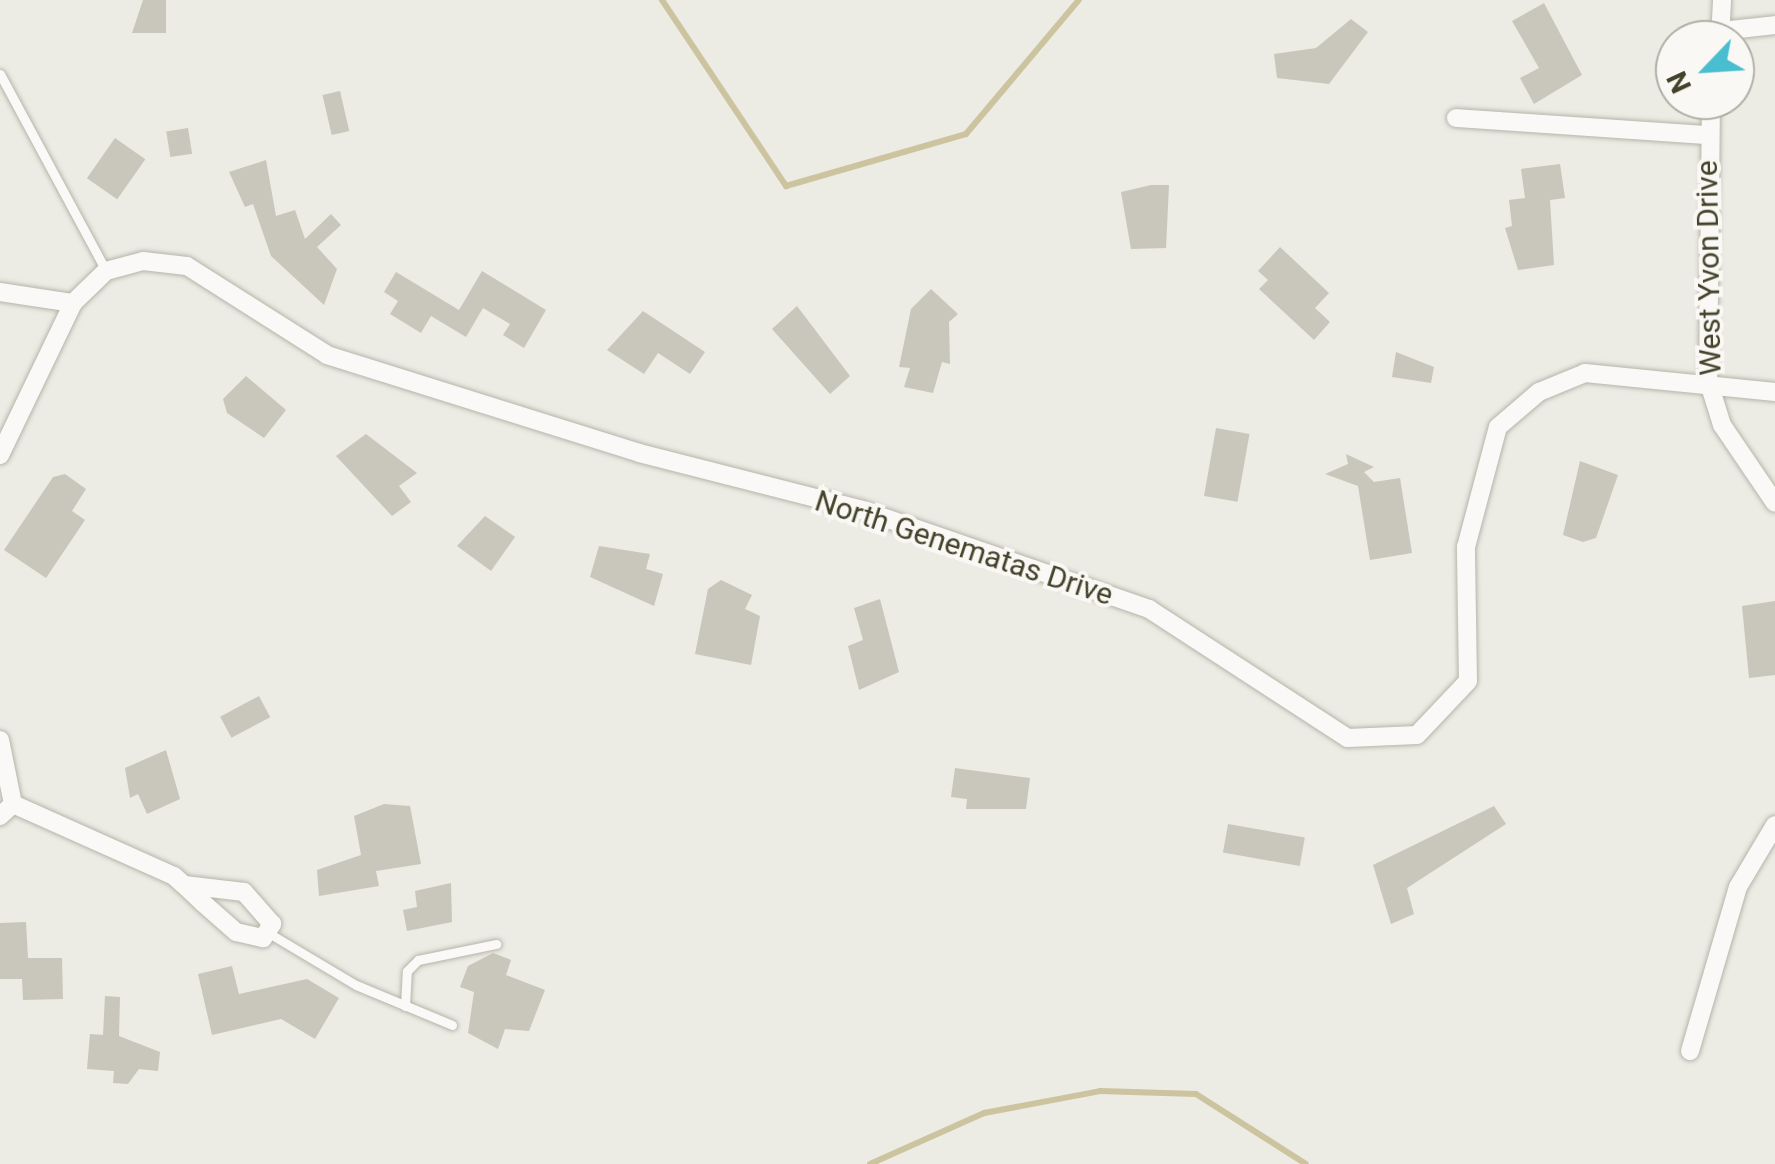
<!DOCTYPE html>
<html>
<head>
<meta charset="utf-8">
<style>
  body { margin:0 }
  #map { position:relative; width:1775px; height:1164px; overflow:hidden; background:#ecebe4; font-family:Roboto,sans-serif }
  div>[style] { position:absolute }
  .stream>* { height:6px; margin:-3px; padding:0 3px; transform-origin:3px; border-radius:3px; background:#ccc39f }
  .building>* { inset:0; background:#c9c7bb; transform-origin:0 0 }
  .roads { filter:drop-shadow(0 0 2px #b6b5a9) drop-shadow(0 0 2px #b6b5a9) }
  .service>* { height:9px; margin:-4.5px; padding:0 4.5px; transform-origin:4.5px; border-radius:4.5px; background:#faf9f7 }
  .minor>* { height:18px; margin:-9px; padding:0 9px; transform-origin:9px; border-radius:9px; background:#faf9f7 }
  span { translate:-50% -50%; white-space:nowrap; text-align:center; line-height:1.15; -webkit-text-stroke:8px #f9f8f4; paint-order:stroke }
  .street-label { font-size:30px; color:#44422b }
  .north { position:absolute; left:1655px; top:20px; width:100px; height:100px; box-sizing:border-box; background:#f9f8f4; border:2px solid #b1afa4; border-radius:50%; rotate:245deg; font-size:28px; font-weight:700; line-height:40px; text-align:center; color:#44422b }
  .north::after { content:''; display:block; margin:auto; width:35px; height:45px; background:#49bed0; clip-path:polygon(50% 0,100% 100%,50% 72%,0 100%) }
</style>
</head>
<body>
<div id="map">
  <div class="stream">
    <div style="left:662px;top:0;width:224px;rotate:56.3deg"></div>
    <div style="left:786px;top:186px;width:187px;rotate:-16.1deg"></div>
    <div style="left:966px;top:134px;width:175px;rotate:-49.9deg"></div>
    <div style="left:870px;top:1164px;width:125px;rotate:-24.1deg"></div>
    <div style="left:984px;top:1113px;width:118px;rotate:-10.7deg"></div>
    <div style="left:1100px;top:1091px;width:96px;rotate:1.8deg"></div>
    <div style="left:1196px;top:1094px;width:130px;rotate:32.5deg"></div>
  </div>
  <div class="building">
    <div style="clip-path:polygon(143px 0,166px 0,166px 33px,132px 33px)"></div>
    <div style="clip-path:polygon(1544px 3px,1582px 75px,1534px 104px,1520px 78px,1539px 68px,1512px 21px)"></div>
    <div style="clip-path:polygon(1351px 19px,1368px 32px,1329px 84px,1277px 78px,1274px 54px,1316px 48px)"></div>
    <div style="left:340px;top:91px;width:41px;height:18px;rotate:77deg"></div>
    <div style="left:188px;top:128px;width:26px;height:22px;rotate:81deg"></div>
    <div style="left:115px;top:138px;width:37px;height:49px;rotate:35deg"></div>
    <div style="clip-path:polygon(266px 160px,276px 216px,295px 210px,305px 239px,331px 214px,341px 225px,317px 247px,337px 269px,324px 305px,271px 256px,253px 204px,245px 207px,229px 172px)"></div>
    <div style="clip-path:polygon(1560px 164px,1565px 198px,1550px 200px,1554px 265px,1518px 270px,1505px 228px,1512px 226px,1509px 200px,1525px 198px,1521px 169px)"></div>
    <div style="clip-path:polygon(1151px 185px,1169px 185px,1166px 248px,1131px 249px,1121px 192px)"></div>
    <div style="clip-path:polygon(1280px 247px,1329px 293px,1315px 308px,1330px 322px,1314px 340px,1259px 289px,1268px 280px,1258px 271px)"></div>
    <div style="clip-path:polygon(482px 271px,546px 310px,524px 348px,503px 335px,510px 324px,483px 308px,466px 337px,431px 316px,421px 333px,390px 314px,398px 301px,384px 292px,396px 272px,459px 310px)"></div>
    <div style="clip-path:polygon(931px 289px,958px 314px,949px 322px,950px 364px,942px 362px,933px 393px,904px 387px,910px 368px,899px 367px,911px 309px)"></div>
    <div style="clip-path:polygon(797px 306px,850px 376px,830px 394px,772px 329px)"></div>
    <div style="clip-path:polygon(643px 311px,705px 352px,690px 374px,658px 353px,644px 374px,607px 350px)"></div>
    <div style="clip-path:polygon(1396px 352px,1434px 367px,1431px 383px,1392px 377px)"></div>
    <div style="clip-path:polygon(246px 376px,286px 410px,264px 438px,227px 413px,223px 399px)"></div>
    <div style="left:1216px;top:428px;width:34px;height:69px;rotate:10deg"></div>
    <div style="clip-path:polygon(366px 434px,417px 473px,399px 486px,411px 502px,392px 516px,336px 456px)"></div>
    <div style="clip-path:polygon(1346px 454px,1374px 467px,1364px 472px,1374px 482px,1400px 478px,1412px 553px,1370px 560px,1358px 486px,1325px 474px,1348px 464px)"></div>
    <div style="clip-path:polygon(1580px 461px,1618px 475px,1596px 538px,1583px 542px,1563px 535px)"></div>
    <div style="clip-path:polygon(65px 474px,86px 489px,72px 511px,85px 520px,46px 578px,4px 550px,53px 477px)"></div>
    <div style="clip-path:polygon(485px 516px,515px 537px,491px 571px,457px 546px)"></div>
    <div style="clip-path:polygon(599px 546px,650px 554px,646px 569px,663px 574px,654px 606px,590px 577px)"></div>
    <div style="clip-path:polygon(721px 580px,752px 595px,745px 609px,760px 616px,751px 665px,695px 654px,708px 589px)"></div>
    <div style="clip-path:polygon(880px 599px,899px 672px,859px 690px,848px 646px,863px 640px,854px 608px)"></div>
    <div style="clip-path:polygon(1775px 601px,1775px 675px,1749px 678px,1742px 606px)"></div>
    <div style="left:259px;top:696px;width:24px;height:44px;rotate:62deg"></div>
    <div style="clip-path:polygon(166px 750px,180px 799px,147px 814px,138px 794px,130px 798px,125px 768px)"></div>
    <div style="clip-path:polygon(955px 768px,1030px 778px,1026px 809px,966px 809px,967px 799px,951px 797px)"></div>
    <div style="clip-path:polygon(384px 804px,410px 806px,421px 864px,376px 871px,379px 886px,319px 896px,317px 870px,361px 855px,354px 816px)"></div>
    <div style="clip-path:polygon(1494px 806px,1506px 824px,1407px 888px,1414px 914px,1391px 924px,1373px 865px)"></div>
    <div style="left:1228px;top:824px;width:78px;height:29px;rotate:10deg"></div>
    <div style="clip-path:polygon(451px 883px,452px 922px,407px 931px,403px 910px,417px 907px,415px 891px)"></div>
    <div style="clip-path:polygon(26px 922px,28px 958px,62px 958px,63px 999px,23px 1000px,22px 979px,0 979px,0 923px)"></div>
    <div style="clip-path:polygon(493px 953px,511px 960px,506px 975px,545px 990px,529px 1031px,505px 1029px,498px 1049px,468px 1033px,474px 992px,460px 987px,468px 966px)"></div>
    <div style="clip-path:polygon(232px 966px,239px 994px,307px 979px,339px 998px,315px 1039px,281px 1019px,212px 1035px,198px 974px)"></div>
    <div style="clip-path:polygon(105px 996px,120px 997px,119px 1036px,160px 1052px,158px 1071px,139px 1069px,128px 1084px,113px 1083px,114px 1071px,87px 1069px,90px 1034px,103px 1035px)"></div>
  </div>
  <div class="roads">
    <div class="service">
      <div style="left:0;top:74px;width:224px;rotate:61.7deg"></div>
      <div style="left:267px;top:932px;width:104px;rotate:30.8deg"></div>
      <div style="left:356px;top:985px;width:104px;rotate:22.6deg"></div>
      <div style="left:405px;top:1006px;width:35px;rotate:-87deg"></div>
      <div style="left:407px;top:971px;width:16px;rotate:-45deg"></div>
      <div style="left:418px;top:960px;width:80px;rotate:-11.6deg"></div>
    </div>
    <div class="minor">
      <div style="left:1721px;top:31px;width:54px;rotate:-6.3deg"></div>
      <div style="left:1720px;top:39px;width:39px;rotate:-87deg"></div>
      <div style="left:1711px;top:100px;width:280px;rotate:90.6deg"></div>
      <div style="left:1708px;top:380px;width:47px;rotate:72.7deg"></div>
      <div style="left:1722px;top:425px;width:94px;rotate:55.8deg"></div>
      <div style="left:1456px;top:118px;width:252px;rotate:3.9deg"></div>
      <div style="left:0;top:292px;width:74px;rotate:8.6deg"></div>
      <div style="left:0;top:455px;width:169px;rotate:-64.3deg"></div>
      <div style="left:73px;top:303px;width:46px;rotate:-44.1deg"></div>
      <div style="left:106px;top:271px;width:38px;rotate:-15deg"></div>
      <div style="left:143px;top:261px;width:44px;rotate:6.5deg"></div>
      <div style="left:187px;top:266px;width:166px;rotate:32.4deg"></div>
      <div style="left:327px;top:355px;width:327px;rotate:17.4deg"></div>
      <div style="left:639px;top:453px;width:230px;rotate:14.3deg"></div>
      <div style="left:862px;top:510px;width:304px;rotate:19deg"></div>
      <div style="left:1149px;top:609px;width:237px;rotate:33deg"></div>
      <div style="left:1348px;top:738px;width:69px;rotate:-2.5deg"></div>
      <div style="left:1417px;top:735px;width:74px;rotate:-46.6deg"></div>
      <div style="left:1468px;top:681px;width:134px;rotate:-90.9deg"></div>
      <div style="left:1466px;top:547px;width:124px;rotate:-75.1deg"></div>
      <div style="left:1498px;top:427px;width:54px;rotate:-40.5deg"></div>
      <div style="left:1539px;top:392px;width:50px;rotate:-22.4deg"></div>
      <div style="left:1585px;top:373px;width:191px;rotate:5.7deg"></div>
      <div style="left:0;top:740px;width:65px;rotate:78.5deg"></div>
      <div style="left:13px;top:804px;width:18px;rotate:137deg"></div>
      <div style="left:13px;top:804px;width:176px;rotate:24.1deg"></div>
      <div style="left:174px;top:876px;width:13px;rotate:42deg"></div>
      <div style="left:184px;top:885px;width:25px;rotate:43deg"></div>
      <div style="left:202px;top:902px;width:45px;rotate:41.4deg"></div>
      <div style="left:236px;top:932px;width:28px;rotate:13deg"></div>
      <div style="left:263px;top:938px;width:17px;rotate:-57deg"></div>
      <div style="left:272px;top:924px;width:43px;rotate:-131.2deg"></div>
      <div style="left:244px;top:892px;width:60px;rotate:-173.3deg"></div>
      <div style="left:1690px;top:1051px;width:171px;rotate:-73.7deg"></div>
      <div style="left:1738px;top:887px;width:72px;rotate:-59.2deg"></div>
    </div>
  </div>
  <div class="street-label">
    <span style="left:1709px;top:268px;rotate:-91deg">West Yvon Drive</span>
    <span style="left:964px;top:548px;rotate:18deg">North Genematas Drive</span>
  </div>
  <div class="north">N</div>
</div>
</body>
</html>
